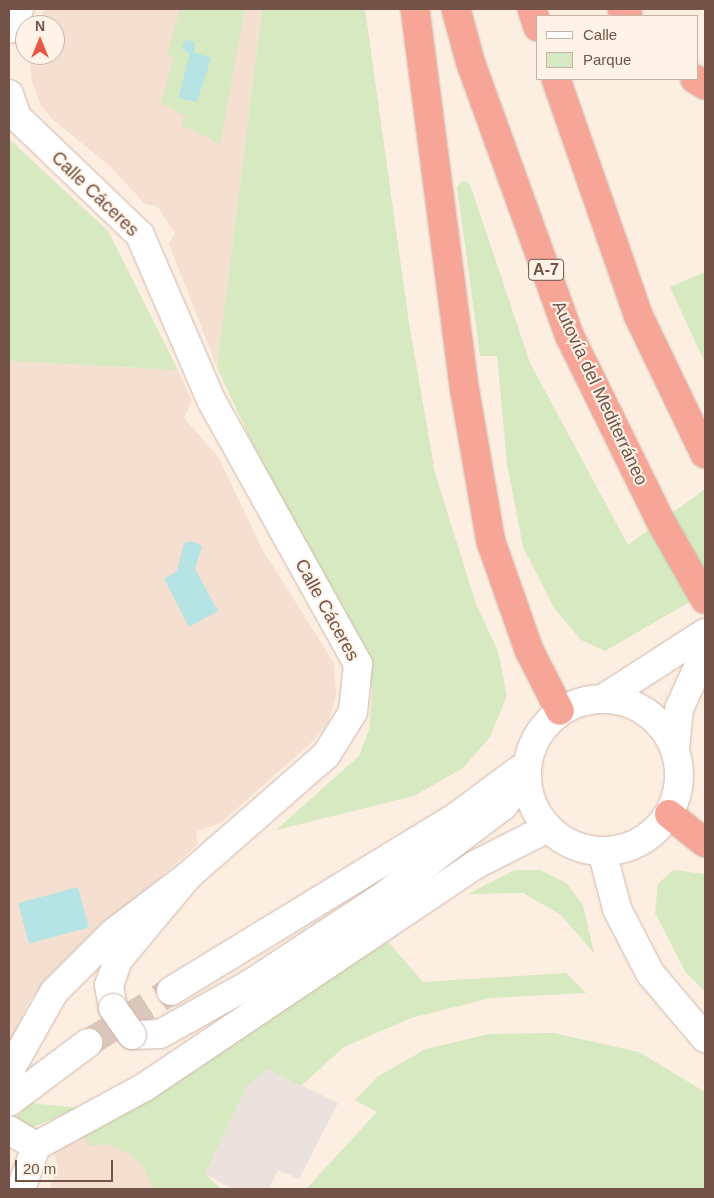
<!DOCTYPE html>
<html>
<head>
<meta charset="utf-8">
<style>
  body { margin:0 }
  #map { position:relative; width:714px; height:1198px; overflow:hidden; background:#fceee1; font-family:Arial,sans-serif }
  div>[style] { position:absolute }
  .residential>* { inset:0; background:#f4dfd0 }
  .industrial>* { inset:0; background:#ebe2dd }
  .green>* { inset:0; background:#d6e9c0 }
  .water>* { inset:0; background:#b6e4e5; transform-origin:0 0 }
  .secondary-tunnel>* { height:28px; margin-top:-14px; transform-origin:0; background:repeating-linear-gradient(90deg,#dac7bb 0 28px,transparent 0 42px) }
  .roads { filter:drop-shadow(0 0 1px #cfb7ab) drop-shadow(0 0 1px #cfb7ab) }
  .minor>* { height:28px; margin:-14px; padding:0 14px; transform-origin:14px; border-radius:14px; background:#fff }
  .secondary>* { height:28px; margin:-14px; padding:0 14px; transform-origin:14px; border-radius:14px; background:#fff }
  .secondary>.ring { margin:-14px; padding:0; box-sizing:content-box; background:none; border:28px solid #fff; border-radius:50% }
  .motorway>* { height:28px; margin:-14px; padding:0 14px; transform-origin:14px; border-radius:14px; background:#f7a597 }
  .bridges { filter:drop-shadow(0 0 1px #d2b6a8) drop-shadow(0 0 1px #d2b6a8) }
  .secondary-bridge>* { height:28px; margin:-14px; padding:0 14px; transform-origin:14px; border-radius:14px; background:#fff }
  span { translate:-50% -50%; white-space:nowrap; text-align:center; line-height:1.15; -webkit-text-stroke:4px #fff3e7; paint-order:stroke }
  .shield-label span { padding:1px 4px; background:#fff3e7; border:1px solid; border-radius:4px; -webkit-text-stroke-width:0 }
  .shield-label { font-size:16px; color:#735248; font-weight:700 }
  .street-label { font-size:18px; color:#735248 }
  .frame { position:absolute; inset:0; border:10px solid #735248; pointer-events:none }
  .legend { position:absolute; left:536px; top:15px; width:162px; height:65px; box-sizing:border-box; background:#fff3e7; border:1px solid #c7b3a7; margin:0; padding:6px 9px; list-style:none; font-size:15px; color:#735248 }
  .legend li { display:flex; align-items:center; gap:10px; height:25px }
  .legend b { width:25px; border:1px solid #c7b3a7 }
  .north { position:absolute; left:15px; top:15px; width:50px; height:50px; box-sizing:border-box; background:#fff3e7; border:1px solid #c7b3a7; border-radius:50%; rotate:0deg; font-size:14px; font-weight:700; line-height:20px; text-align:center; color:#735248 }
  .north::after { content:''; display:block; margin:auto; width:18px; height:22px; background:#e75645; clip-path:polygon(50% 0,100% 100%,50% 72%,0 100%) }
  .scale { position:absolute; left:15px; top:1160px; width:98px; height:22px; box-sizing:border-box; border:2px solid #735248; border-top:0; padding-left:6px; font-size:15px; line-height:18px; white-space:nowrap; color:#735248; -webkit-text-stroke:4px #fff3e7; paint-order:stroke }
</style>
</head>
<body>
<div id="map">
  <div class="residential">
    <div style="clip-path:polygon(45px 9px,262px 9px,217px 367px,169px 244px,175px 233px,157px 206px,145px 204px,109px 165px,52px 119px,41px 105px,32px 82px,30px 56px,55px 55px,55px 25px,38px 25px)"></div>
    <div style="clip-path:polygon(9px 361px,178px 370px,192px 401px,184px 418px,219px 458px,262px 549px,334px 663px,336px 695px,329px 721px,312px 742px,222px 822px,196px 832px,198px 844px,70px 957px,30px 1000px,9px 1044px)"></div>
    <div style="clip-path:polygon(165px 1079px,182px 1189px,49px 1189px,58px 1167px,53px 1150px)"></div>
  </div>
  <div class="industrial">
    <div style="clip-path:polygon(268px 1069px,338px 1103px,299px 1179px,278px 1170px,269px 1189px,233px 1189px,205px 1174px,248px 1084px)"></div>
  </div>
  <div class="green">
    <div style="clip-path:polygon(evenodd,180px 9px,245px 9px,220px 144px,181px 125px,185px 116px,161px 103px,174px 58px,167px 56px,180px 9px,185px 52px,194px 52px,197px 102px,178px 97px,191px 53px,185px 52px)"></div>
    <div style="clip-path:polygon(262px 9px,365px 9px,409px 323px,435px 473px,476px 604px,498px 651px,507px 696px,490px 737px,463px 768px,414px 796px,276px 830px,359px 756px,369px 729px,372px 692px,365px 651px,252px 443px,217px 367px)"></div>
    <div style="clip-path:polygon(9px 139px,108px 231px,178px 370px,9px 361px)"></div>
    <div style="clip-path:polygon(463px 180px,470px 184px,530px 363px,628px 545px,705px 489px,705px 593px,605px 651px,581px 640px,554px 608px,523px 547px,507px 464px,497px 356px,480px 356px,457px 187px)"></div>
    <div style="clip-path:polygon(705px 272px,705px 363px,670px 287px)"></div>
    <div style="clip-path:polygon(515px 870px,540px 870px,566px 883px,583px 905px,594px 953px,561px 915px,523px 893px,468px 894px)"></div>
    <div style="clip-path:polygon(673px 870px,705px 874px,705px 991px,686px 973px,655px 913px,658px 884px)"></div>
    <div style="clip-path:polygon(388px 942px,423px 982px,566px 973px,586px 993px,491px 998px,411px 1018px,344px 1047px,301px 1086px,268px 1069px,248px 1084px,205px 1174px,221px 1189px,153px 1189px,142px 1165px,126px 1152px,107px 1144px,89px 1146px,83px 1131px)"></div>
    <div style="clip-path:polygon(554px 1033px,639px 1052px,705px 1092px,705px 1189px,306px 1189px,377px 1112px,355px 1100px,377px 1077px,426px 1049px,489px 1034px)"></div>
    <div style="clip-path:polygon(31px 1103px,78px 1108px,27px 1130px,13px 1120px)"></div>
  </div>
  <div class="water">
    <div style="clip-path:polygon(185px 40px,195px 42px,194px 52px,211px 58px,197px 102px,178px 98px,190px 54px,182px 49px)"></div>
    <div style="clip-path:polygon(192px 541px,202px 546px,195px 569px,218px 611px,189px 627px,164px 579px,177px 571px,184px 543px)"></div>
    <div style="left:78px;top:887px;width:42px;height:62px;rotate:75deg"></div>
  </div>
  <div class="secondary-tunnel">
    <div style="left:88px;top:1043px;width:98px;rotate:-32.1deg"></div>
  </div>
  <div class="roads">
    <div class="minor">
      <div style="left:9px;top:29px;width:22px;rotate:-63deg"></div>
      <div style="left:9px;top:94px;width:24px;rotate:71deg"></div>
      <div style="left:17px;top:117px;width:170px;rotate:43.8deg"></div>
      <div style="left:140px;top:235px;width:180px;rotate:66.7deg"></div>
      <div style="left:211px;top:400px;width:302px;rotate:60.9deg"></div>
      <div style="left:358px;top:664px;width:48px;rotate:95.9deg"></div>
      <div style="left:353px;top:712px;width:51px;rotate:122.1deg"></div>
      <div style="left:326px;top:755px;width:184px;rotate:138.8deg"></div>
      <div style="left:188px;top:876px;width:94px;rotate:142.8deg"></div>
      <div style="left:113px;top:933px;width:83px;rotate:135deg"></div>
      <div style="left:54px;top:992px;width:92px;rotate:119.4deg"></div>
      <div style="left:21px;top:1189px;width:46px;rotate:-70.8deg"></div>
    </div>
    <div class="secondary">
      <div style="left:604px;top:698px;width:120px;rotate:-32.8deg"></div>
      <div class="ring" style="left:527px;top:699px;width:124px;height:124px"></div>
      <div style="left:675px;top:749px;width:40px;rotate:-84.3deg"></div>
      <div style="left:679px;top:709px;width:63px;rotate:-65.5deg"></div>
      <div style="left:602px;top:851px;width:60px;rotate:75.5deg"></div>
      <div style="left:617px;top:909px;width:72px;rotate:62.7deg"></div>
      <div style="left:650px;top:973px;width:85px;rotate:49.8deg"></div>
      <div style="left:171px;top:991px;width:334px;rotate:-31.4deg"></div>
      <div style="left:456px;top:817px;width:79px;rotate:-36.7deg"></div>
      <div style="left:113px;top:1008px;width:23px;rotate:-100deg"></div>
      <div style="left:109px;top:985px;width:27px;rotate:-70deg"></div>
      <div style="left:118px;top:960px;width:109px;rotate:-50.2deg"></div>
      <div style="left:132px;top:1035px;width:28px;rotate:-2deg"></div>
      <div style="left:160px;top:1034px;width:103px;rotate:-29.1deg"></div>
      <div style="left:250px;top:984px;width:162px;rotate:-33.4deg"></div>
      <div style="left:385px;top:895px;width:148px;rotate:-37deg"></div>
      <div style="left:503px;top:806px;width:39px;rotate:-53deg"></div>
      <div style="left:9px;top:1102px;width:99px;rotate:-36.8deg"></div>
      <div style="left:9px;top:1130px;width:31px;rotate:31deg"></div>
      <div style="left:36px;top:1146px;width:122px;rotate:-28.5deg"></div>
      <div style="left:143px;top:1088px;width:400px;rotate:-33.9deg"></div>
      <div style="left:475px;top:865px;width:82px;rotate:-26.9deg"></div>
    </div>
    <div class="motorway">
      <div style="left:415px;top:9px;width:386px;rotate:82.6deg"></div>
      <div style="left:465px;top:392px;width:152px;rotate:80.2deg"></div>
      <div style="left:491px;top:542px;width:114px;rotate:70.6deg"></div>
      <div style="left:529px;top:650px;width:68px;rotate:63.1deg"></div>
      <div style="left:456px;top:9px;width:54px;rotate:74.9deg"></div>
      <div style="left:470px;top:61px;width:294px;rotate:70.1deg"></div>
      <div style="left:570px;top:337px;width:206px;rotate:63.8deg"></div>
      <div style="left:661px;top:522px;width:89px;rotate:60.3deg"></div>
      <div style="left:532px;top:9px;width:19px;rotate:72deg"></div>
      <div style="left:622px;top:9px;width:9px;rotate:49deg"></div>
      <div style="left:556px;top:79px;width:250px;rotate:70.8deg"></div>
      <div style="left:638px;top:315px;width:154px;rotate:64.3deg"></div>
      <div style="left:695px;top:79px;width:12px;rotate:31deg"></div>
      <div style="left:669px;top:814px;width:46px;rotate:38.9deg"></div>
    </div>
  </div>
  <div class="bridges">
    <div class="secondary-bridge">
      <div style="left:113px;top:1008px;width:33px;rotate:55deg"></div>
    </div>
  </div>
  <div class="shield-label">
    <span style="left:546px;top:270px">A-7</span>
  </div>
  <div class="street-label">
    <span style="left:95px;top:194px;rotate:44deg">Calle Cáceres</span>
    <span style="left:600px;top:393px;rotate:65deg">Autovía del Mediterráneo</span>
    <span style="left:327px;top:610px;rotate:61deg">Calle Cáceres</span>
  </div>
  <div class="frame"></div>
  <ul class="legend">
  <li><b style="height:6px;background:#fff"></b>Calle</li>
  <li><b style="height:14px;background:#d6e9c0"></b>Parque</li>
  </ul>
  <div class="north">N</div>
  <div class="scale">20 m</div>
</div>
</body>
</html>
